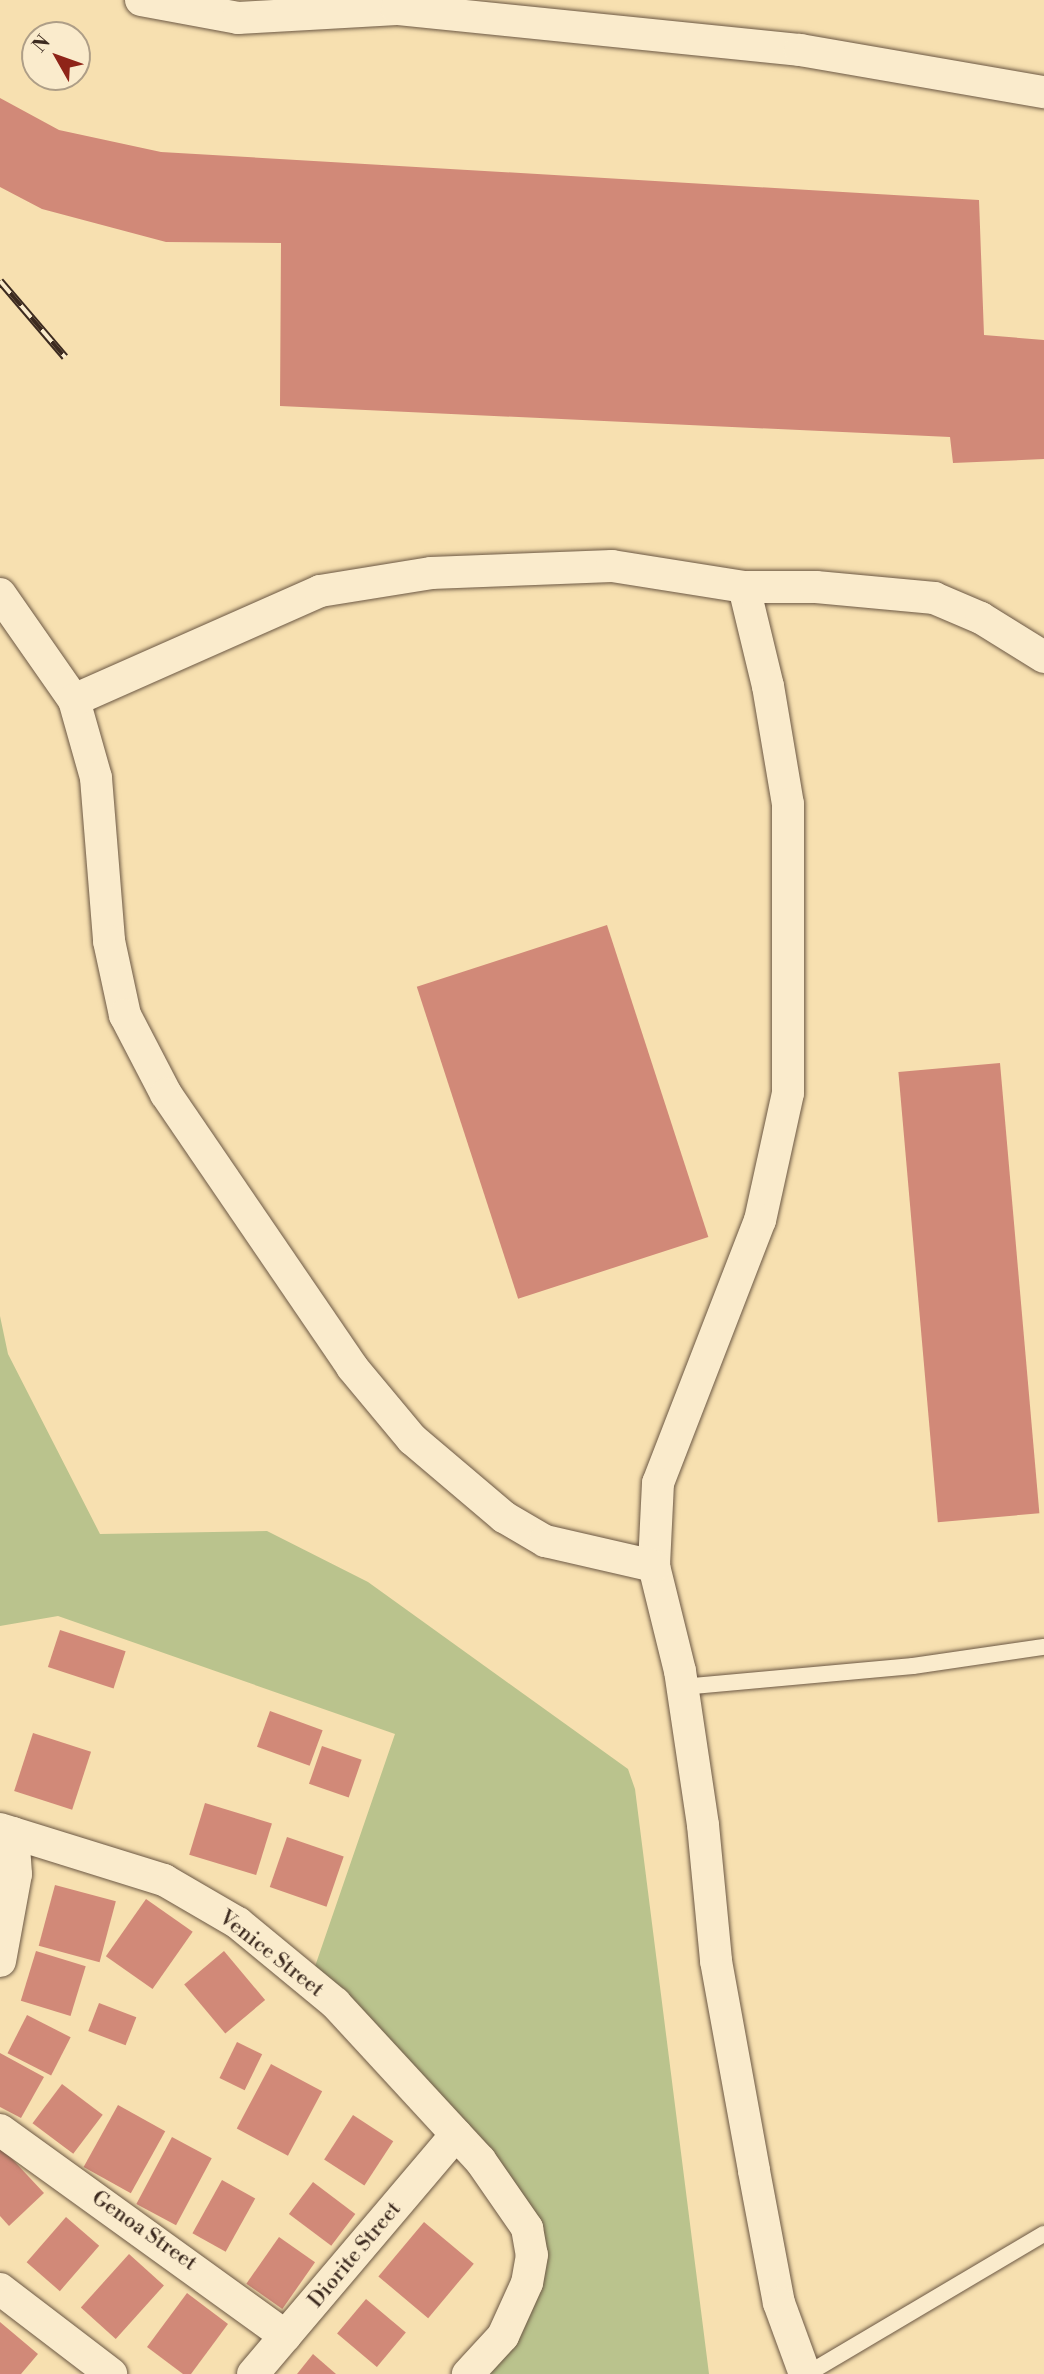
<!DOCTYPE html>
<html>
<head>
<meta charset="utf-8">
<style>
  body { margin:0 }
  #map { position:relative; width:1044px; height:2374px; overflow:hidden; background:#f7e0b0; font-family:"Libre Bodoni",serif }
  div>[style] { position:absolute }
  .green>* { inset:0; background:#bac38d }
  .building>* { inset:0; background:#d18978; transform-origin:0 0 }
  .roads { filter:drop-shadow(0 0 2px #6c5844) drop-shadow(0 0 2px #6c5844) }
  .service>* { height:16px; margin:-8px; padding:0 8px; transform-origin:8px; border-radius:8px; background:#faebcc }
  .minor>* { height:32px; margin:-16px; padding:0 16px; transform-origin:16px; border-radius:16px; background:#faebcc }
  .rail>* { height:8px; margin-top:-4px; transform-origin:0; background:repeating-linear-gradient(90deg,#faebcc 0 16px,#3d2b20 0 32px); box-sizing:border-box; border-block:2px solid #3d2b20 }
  span { translate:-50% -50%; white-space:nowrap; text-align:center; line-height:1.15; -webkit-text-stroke:5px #faebcc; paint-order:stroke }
  .street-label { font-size:21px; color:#3d2b20 }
  .north { position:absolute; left:21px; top:21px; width:70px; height:70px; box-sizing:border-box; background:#faebcc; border:2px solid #ae9e87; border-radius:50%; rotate:310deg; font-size:19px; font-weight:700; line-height:28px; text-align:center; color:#3d2b20 }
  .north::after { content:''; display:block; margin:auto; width:24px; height:32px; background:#8f2418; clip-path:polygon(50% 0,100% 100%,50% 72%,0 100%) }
</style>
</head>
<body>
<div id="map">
  <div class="green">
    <div style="clip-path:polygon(0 1316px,8px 1354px,100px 1534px,267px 1531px,368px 1582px,628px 1769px,635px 1789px,709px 2374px,472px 2374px,505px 2338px,529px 2227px,311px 1978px,395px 1734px,58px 1616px,0 1626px)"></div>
  </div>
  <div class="building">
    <div style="clip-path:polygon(0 98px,59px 130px,161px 152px,979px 200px,984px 335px,1044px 340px,1044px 459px,953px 463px,950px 437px,280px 406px,281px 243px,166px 242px,42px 209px,0 187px)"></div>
    <div style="left:607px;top:925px;width:328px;height:200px;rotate:72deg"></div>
    <div style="left:1000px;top:1063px;width:452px;height:102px;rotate:85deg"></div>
    <div style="left:60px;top:1630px;width:69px;height:39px;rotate:18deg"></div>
    <div style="left:270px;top:1711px;width:56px;height:38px;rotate:20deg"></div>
    <div style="left:33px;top:1733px;width:61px;height:61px;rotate:18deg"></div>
    <div style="left:322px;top:1746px;width:42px;height:40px;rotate:19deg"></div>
    <div style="left:205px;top:1803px;width:70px;height:54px;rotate:17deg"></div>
    <div style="left:287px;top:1837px;width:60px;height:53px;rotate:19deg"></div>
    <div style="left:55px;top:1885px;width:63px;height:63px;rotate:15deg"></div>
    <div style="left:146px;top:1899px;width:57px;height:70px;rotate:35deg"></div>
    <div style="left:36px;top:1951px;width:52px;height:52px;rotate:17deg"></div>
    <div style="left:224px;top:1951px;width:64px;height:52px;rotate:50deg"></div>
    <div style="left:99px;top:2003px;width:40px;height:30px;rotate:21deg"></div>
    <div style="left:27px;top:2015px;width:49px;height:43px;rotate:27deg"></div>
    <div style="left:237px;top:2042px;width:28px;height:40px;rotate:26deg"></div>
    <div style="clip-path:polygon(0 2053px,44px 2077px,21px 2118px,0 2107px)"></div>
    <div style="left:271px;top:2064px;width:58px;height:73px;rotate:28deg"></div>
    <div style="left:62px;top:2084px;width:51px;height:49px;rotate:37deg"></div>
    <div style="left:118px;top:2105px;width:54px;height:71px;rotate:29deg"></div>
    <div style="left:353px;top:2115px;width:48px;height:53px;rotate:33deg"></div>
    <div style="left:172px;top:2137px;width:45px;height:76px;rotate:28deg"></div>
    <div style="clip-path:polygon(0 2146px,44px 2193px,9px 2226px,0 2216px)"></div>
    <div style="left:222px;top:2180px;width:38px;height:61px;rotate:29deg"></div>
    <div style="left:313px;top:2182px;width:53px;height:40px;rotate:37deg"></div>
    <div style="left:66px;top:2217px;width:44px;height:60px;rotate:41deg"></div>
    <div style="left:424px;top:2222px;width:65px;height:71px;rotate:40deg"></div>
    <div style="left:279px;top:2237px;width:44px;height:57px;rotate:35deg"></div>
    <div style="left:129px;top:2254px;width:47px;height:72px;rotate:42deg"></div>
    <div style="clip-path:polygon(187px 2293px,228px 2324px,191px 2374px,183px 2374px,147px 2347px)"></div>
    <div style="left:366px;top:2299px;width:52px;height:45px;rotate:40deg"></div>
    <div style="clip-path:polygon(0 2322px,38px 2354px,21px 2374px,0 2374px)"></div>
    <div style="clip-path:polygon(313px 2354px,336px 2374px,297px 2374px)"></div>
  </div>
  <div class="roads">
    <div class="service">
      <div style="left:682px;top:1687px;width:232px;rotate:-5.2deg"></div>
      <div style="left:913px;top:1666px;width:132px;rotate:-8.3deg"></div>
      <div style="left:807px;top:2374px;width:275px;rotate:-30.6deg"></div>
    </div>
    <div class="minor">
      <div style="left:141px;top:0;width:99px;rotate:10.5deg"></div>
      <div style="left:238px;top:18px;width:159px;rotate:-3.2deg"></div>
      <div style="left:397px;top:9px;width:405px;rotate:5.8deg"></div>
      <div style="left:800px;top:50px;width:248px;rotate:9.8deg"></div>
      <div style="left:744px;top:587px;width:102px;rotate:76.4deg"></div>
      <div style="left:768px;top:686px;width:120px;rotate:80.4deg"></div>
      <div style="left:788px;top:804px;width:289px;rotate:90deg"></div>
      <div style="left:788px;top:1093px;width:130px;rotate:102.4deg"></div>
      <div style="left:760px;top:1220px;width:282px;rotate:111.2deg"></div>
      <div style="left:658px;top:1483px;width:83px;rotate:92.8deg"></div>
      <div style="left:654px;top:1566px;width:108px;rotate:76.1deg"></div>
      <div style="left:680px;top:1671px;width:156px;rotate:81.5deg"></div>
      <div style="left:703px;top:1825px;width:137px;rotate:84.5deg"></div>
      <div style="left:716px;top:1961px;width:213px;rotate:79.7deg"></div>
      <div style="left:754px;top:2171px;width:134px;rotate:79.3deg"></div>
      <div style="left:779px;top:2303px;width:76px;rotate:69.9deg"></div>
      <div style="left:0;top:594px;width:129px;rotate:55.1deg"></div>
      <div style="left:74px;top:700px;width:81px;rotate:74.2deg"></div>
      <div style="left:96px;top:778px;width:164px;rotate:85.4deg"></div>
      <div style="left:109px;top:941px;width:76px;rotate:77.8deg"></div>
      <div style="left:125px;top:1015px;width:89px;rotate:62.6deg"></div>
      <div style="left:166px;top:1094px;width:330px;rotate:55.7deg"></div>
      <div style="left:352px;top:1367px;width:94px;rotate:50.2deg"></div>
      <div style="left:412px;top:1439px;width:121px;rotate:40.3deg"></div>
      <div style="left:504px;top:1517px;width:48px;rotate:30.3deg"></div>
      <div style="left:545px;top:1541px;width:112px;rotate:12.9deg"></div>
      <div style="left:74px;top:700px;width:269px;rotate:-23.9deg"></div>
      <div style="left:320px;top:591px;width:112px;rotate:-9.2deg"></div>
      <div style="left:431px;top:573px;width:181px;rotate:-2.2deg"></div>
      <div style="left:612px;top:566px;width:134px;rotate:9deg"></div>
      <div style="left:744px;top:587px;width:72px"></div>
      <div style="left:816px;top:587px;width:119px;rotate:5.3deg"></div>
      <div style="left:934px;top:598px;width:51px;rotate:23.1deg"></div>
      <div style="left:981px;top:618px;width:74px;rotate:31.8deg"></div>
      <div style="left:0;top:1829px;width:172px;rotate:17.3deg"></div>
      <div style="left:164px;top:1880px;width:86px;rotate:30.2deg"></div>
      <div style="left:238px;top:1923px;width:126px;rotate:39.5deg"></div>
      <div style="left:335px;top:2003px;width:214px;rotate:47.3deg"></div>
      <div style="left:480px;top:2160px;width:83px;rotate:55.3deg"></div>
      <div style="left:527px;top:2228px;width:27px;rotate:80deg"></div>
      <div style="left:532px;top:2255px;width:28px;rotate:100deg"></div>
      <div style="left:527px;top:2283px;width:58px;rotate:114.4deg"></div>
      <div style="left:503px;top:2336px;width:52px;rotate:132.6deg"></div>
      <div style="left:0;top:1961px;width:88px;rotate:-79.6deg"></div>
      <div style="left:16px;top:1874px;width:41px;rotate:-94.2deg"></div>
      <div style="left:0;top:2130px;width:352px;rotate:35.8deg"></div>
      <div style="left:0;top:2289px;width:140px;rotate:37.4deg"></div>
      <div style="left:253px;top:2374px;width:314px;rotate:-49.7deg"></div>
    </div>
  </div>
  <div class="rail">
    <div style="left:0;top:281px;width:100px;rotate:49.5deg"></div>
  </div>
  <div class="street-label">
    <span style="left:271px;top:1954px;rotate:38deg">Venice Street</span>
    <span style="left:144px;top:2231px;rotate:35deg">Genoa Street</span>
    <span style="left:355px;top:2255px;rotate:-50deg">Diorite Street</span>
  </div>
  <div class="north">N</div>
</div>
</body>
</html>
